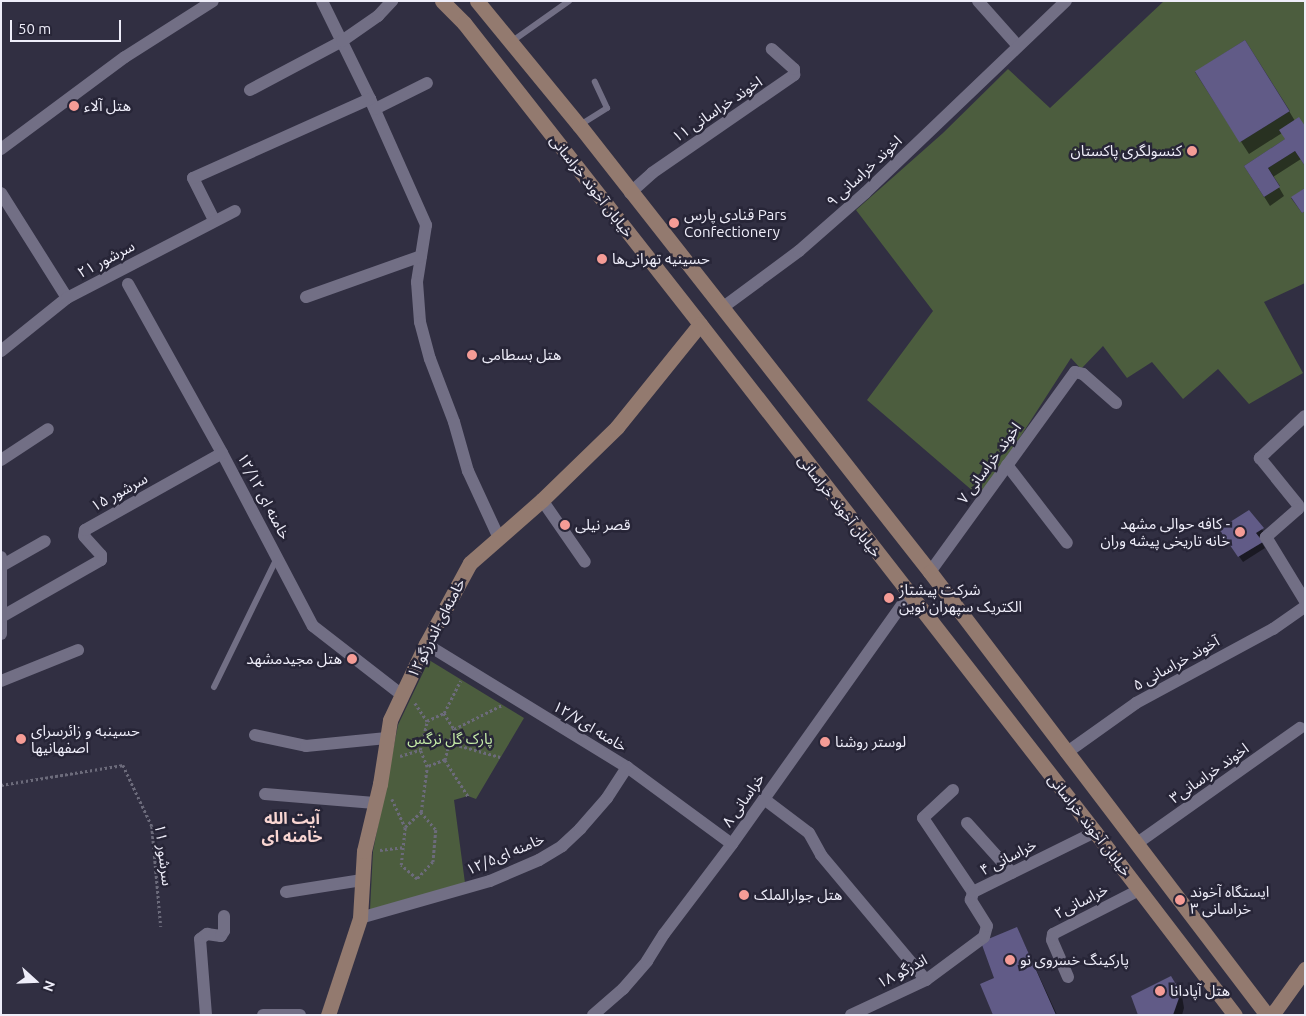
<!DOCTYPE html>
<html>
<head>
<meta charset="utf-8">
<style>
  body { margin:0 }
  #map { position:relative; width:1306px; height:1016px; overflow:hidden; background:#312f42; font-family:Ubuntu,"Noto Sans Arabic",sans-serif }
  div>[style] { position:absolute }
  .green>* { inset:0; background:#4c5d3e }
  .shadow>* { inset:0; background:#0007 }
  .building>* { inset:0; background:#615b87; transform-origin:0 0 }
  .path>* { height:2.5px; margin-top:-1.25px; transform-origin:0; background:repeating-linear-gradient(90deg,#6c6b7b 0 2.5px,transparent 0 5px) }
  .lane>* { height:6px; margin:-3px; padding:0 3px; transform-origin:3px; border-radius:3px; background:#726f85 }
  .street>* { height:12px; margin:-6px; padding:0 6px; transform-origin:6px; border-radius:6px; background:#726f85 }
  .secondary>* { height:15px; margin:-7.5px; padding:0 7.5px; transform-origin:7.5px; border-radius:7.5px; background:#937a6f }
  .dots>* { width:14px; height:14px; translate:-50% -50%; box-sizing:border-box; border:2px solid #272537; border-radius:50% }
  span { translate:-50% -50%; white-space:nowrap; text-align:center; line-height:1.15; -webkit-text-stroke:5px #272537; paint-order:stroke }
  .poi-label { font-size:15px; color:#eeedf9 }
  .left { translate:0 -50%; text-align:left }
  .right { translate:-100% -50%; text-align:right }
  .street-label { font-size:15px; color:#eeedf9 }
  .park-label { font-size:15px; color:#c6eda8 }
  .neighbourhood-label { font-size:16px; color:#f9d6d2; font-weight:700 }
  .frame { position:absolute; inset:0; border:2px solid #eeedf9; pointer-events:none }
  .north { position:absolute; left:10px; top:956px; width:50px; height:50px; -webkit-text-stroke:4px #272537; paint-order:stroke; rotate:110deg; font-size:14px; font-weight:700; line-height:20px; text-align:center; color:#eeedf9 }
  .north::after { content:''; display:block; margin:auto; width:18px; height:22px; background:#eeedf9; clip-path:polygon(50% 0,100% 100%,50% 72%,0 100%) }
  .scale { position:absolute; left:10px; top:20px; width:111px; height:22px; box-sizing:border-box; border:2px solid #eeedf9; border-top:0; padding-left:6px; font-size:15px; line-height:18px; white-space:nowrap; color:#eeedf9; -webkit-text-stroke:4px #272537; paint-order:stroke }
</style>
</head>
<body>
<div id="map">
  <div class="green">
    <div style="clip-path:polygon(evenodd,1164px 1px,1305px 1px,1305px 126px,1244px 166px,1264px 197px,1280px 186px,1268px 168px,1295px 151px,1305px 166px,1305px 188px,1291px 198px,1302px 213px,1305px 211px,1305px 283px,1264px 302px,1303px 373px,1249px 404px,1218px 369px,1183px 399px,1152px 362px,1127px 378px,1103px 346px,1081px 369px,1071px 358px,981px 498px,867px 400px,933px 311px,856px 210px,943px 133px,1008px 69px,1050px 108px,1164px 1px,1245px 40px,1290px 111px,1240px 142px,1195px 72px,1245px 40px)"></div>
    <div style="clip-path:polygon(429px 660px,524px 718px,476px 799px,468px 796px,454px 800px,465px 883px,370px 910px,373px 851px,398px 725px)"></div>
  </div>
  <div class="shadow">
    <div style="clip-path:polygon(1204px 84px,1289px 111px,1295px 121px,1301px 159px,1273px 177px,1284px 196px,1270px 206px,1251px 176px,1286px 140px,1282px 133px,1249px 154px)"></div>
    <div style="clip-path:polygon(1248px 511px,1266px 535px,1262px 543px,1265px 548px,1243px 562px,1224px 535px)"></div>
    <div style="clip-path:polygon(1016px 928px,1023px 941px,1057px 1015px,995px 1015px,996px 978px)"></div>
    <div style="clip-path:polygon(1171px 977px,1182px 996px,1184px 1008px,1182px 1015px,1140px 1015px)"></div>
  </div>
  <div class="building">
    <div style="left:1245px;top:40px;width:84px;height:59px;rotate:58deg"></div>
    <div style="clip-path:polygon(1299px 117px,1305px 126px,1305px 166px,1295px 151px,1268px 168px,1280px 187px,1264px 197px,1244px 166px,1285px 139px,1279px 130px)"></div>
    <div style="clip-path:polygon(1305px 188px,1305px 211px,1302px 213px,1291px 197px)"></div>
    <div style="clip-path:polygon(1249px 510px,1264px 528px,1256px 533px,1263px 542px,1238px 557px,1219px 529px)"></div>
    <div style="clip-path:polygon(1017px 927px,1056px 1015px,993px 1015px,980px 984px,994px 978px,981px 942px)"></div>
    <div style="clip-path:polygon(1171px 976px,1177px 986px,1179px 998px,1173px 1015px,1138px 1015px,1131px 996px)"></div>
  </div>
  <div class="path">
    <div style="left:415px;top:703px;width:22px;rotate:56deg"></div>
    <div style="left:444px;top:713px;width:19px;rotate:58deg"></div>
    <div style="left:454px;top:729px;width:32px;rotate:106deg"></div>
    <div style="left:445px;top:760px;width:19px;rotate:159deg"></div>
    <div style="left:427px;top:767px;width:18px;rotate:-112deg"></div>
    <div style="left:420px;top:750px;width:30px;rotate:-76deg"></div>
    <div style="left:427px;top:721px;width:19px;rotate:-25deg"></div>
    <div style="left:444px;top:713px;width:36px;rotate:-63deg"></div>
    <div style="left:454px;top:729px;width:54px;rotate:-26.6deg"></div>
    <div style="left:450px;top:743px;width:52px;rotate:15.6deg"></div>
    <div style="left:400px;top:756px;width:21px;rotate:-17deg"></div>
    <div style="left:445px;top:760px;width:43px;rotate:57.4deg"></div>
    <div style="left:1px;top:785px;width:124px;rotate:-9.3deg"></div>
    <div style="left:123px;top:765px;width:68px;rotate:64.6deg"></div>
    <div style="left:152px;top:826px;width:101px;rotate:84.9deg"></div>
    <div style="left:392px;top:799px;width:31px;rotate:65deg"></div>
    <div style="left:421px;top:812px;width:23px;rotate:50deg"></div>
    <div style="left:436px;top:830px;width:32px;rotate:95deg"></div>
    <div style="left:433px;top:862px;width:23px;rotate:133deg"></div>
    <div style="left:417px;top:879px;width:21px;rotate:-139deg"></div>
    <div style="left:401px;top:865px;width:38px;rotate:-84deg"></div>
    <div style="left:405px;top:827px;width:22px;rotate:-43deg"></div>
    <div style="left:421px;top:812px;width:45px;rotate:-82.4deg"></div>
    <div style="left:380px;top:850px;width:23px;rotate:-7deg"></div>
  </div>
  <div class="lane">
    <div style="left:511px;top:42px;width:71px;rotate:-35.3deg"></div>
    <div style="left:580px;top:125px;width:32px;rotate:-32deg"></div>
    <div style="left:607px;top:108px;width:29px;rotate:-115deg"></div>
    <div style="left:214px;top:687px;width:144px;rotate:-64deg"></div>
  </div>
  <div class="street">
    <div style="left:322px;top:1px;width:109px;rotate:63.9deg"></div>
    <div style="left:370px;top:99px;width:138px;rotate:66deg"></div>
    <div style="left:426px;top:225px;width:58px;rotate:99deg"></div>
    <div style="left:417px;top:282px;width:40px;rotate:85.7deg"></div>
    <div style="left:420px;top:322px;width:38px;rotate:75deg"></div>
    <div style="left:430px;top:359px;width:67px;rotate:69.1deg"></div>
    <div style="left:454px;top:422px;width:51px;rotate:74.1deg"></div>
    <div style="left:468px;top:471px;width:72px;rotate:65.2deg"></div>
    <div style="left:978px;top:1px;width:60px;rotate:48.4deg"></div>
    <div style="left:250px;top:90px;width:104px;rotate:-28deg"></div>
    <div style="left:342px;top:41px;width:44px;rotate:-34.8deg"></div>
    <div style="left:378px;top:16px;width:21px;rotate:-47deg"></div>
    <div style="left:375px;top:109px;width:58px;rotate:-26.6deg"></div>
    <div style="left:1px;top:149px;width:154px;rotate:-36.6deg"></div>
    <div style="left:125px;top:57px;width:104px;rotate:-32.5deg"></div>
    <div style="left:1px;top:193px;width:124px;rotate:57.8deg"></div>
    <div style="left:630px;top:193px;width:30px;rotate:-42deg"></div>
    <div style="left:652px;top:173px;width:173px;rotate:-34.6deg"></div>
    <div style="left:794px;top:75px;width:6px;rotate:-90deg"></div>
    <div style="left:794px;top:69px;width:30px;rotate:-138deg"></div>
    <div style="left:214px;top:220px;width:47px;rotate:-116.6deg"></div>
    <div style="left:193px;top:178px;width:194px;rotate:-24.1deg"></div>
    <div style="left:128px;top:284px;width:193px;rotate:60.9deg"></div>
    <div style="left:222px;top:453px;width:195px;rotate:62.3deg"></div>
    <div style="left:313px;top:626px;width:113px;rotate:37.8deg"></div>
    <div style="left:306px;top:297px;width:122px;rotate:-19.6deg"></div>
    <div style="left:722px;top:308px;width:96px;rotate:-36.5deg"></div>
    <div style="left:799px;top:251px;width:88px;rotate:-41.3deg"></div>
    <div style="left:865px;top:193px;width:278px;rotate:-43.7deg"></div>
    <div style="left:1px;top:351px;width:85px;rotate:-38.8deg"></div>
    <div style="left:67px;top:298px;width:189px;rotate:-27.4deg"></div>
    <div style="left:1305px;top:416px;width:62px;rotate:137deg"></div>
    <div style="left:1260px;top:458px;width:60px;rotate:51deg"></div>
    <div style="left:1298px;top:505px;width:4px;rotate:90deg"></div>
    <div style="left:1298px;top:509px;width:43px;rotate:138.8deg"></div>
    <div style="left:1266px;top:537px;width:75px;rotate:58.6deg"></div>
    <div style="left:1px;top:460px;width:56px;rotate:-33.4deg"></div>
    <div style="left:1007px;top:465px;width:98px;rotate:52.4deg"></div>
    <div style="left:542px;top:500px;width:75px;rotate:55.3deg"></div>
    <div style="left:1px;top:557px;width:77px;rotate:90deg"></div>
    <div style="left:3px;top:565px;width:48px;rotate:-29.7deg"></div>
    <div style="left:930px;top:572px;width:247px;rotate:-54.1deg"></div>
    <div style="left:1075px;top:372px;width:8px;rotate:14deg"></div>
    <div style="left:1083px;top:374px;width:44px;rotate:41.3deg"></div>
    <div style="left:1px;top:617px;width:115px;rotate:-29.7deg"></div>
    <div style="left:101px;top:560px;width:5px;rotate:-90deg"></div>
    <div style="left:101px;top:555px;width:25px;rotate:-132deg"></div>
    <div style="left:84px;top:536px;width:6px;rotate:-81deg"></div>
    <div style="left:85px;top:530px;width:157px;rotate:-29.3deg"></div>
    <div style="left:426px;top:644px;width:236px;rotate:31.5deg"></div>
    <div style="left:627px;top:767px;width:130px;rotate:36.3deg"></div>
    <div style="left:1px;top:681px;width:83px;rotate:-21.9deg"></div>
    <div style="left:255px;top:735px;width:52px;rotate:12.2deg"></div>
    <div style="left:306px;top:746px;width:81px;rotate:-5.6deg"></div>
    <div style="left:1066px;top:753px;width:86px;rotate:-35.5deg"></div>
    <div style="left:1136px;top:703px;width:156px;rotate:-28.4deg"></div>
    <div style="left:1273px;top:629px;width:39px;rotate:-35deg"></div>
    <div style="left:953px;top:790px;width:41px;rotate:137deg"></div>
    <div style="left:923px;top:818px;width:89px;rotate:56deg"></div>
    <div style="left:265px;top:794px;width:110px;rotate:4.7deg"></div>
    <div style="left:764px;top:799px;width:56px;rotate:37.1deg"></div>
    <div style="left:809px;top:833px;width:25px;rotate:61deg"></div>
    <div style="left:821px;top:855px;width:163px;rotate:50deg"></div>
    <div style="left:967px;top:823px;width:67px;rotate:48deg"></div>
    <div style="left:1136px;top:844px;width:201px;rotate:-35.3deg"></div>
    <div style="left:286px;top:892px;width:77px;rotate:-9deg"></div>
    <div style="left:360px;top:918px;width:135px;rotate:-15.9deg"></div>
    <div style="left:490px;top:881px;width:53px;rotate:-23.2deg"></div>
    <div style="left:539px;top:860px;width:27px;rotate:-31deg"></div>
    <div style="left:562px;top:846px;width:25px;rotate:-43deg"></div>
    <div style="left:580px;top:829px;width:41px;rotate:-48.9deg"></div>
    <div style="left:607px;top:798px;width:37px;rotate:-57deg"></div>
    <div style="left:1068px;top:977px;width:40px;rotate:-113.4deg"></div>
    <div style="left:1052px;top:940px;width:6px;rotate:-81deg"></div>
    <div style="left:1053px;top:934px;width:97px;rotate:-27.1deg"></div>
    <div style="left:206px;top:1015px;width:76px;rotate:-94.5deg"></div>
    <div style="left:200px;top:939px;width:9px;rotate:-36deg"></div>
    <div style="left:207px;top:934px;width:14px;rotate:8deg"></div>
    <div style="left:221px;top:936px;width:6px;rotate:-59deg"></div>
    <div style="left:224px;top:931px;width:15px;rotate:-90deg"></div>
    <div style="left:263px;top:1015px;width:37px"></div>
    <div style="left:593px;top:1015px;width:40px;rotate:-41deg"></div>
    <div style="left:623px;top:989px;width:37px;rotate:-49deg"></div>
    <div style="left:647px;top:961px;width:32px;rotate:-58deg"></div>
    <div style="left:664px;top:934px;width:113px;rotate:-52.9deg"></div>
    <div style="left:732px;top:844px;width:305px;rotate:-54.6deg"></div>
    <div style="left:851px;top:1015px;width:83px;rotate:-25deg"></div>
    <div style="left:926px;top:980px;width:72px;rotate:-36.6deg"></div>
    <div style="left:984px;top:937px;width:11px;rotate:-75deg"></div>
    <div style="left:987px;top:926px;width:31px;rotate:-122deg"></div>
    <div style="left:971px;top:900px;width:8px;rotate:-76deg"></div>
    <div style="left:973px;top:892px;width:136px;rotate:-26.2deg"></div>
  </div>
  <div class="secondary">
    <div style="left:442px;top:1px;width:31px;rotate:45deg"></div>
    <div style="left:464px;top:23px;width:382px;rotate:51.9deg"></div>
    <div style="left:700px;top:324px;width:643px;rotate:52.13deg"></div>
    <div style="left:1095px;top:832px;width:230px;rotate:52.6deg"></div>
    <div style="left:477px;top:1px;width:161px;rotate:50.6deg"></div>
    <div style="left:579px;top:125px;width:568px;rotate:51.86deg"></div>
    <div style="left:930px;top:572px;width:557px;rotate:52.74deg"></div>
    <div style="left:328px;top:1015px;width:102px;rotate:-71.7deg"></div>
    <div style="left:360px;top:918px;width:67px;rotate:-86.6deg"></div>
    <div style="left:364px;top:851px;width:69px;rotate:-76.6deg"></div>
    <div style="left:380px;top:784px;width:65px;rotate:-81.1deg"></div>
    <div style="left:390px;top:720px;width:84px;rotate:-64.7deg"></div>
    <div style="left:426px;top:644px;width:92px;rotate:-61.5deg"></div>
    <div style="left:470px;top:563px;width:96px;rotate:-41.2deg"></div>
    <div style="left:542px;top:500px;width:105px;rotate:-44.2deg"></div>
    <div style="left:617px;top:427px;width:132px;rotate:-51.1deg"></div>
    <div style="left:1272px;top:1015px;width:57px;rotate:-54.3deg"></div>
  </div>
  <div class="dots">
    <div style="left:74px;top:106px;background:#f59c96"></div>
    <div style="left:1192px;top:151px;background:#f59c96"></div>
    <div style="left:674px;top:223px;background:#f59c96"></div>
    <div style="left:602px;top:259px;background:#f59c96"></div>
    <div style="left:472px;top:355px;background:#f59c96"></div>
    <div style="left:565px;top:525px;background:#f59c96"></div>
    <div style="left:1240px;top:532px;background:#f59c96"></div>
    <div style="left:889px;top:598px;background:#f59c96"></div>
    <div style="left:352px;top:659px;background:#f59c96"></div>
    <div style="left:21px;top:739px;background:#f59c96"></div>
    <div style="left:825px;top:742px;background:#f59c96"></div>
    <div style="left:744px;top:895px;background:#f59c96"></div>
    <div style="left:1180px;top:900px;background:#f59c96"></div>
    <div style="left:1010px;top:960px;background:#f59c96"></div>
    <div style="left:1160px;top:991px;background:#f59c96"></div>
  </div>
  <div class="poi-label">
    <span class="left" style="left:84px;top:106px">هتل آلاء</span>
    <span class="right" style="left:1182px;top:151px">کنسولگری پاکستان</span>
    <span class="left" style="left:684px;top:223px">قنادی پارس Pars<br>Confectionery</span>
    <span class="left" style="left:612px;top:259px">حسینیه تهرانی‌ها</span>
    <span class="left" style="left:482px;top:355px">هتل بسطامی</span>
    <span class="right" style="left:1230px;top:532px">کافه حوالی مشهد -<br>خانه تاریخی پیشه وران</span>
    <span class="left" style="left:575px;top:525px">قصر نیلی</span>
    <span class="left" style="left:899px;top:598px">شرکت پیشتاز<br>الکتریک سپهران نوین</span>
    <span class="right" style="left:342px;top:659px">هتل مجيدمشهد</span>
    <span class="left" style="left:31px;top:739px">حسینبه و زائرسرای<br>اصفهانیها</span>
    <span class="left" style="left:835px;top:742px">لوستر روشنا</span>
    <span class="left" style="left:1190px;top:900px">ایستگاه آخوند<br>خراسانی ۳</span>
    <span class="left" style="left:754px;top:895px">هتل جوارالملک</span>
    <span class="left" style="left:1020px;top:960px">پارکینگ خسروی نو</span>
    <span class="left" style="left:1170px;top:991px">هتل آپادانا</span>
  </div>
  <div class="street-label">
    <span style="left:717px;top:109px;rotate:-34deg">اخوند خراسانی ۱۱</span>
    <span style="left:864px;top:171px;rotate:-43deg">اخوند خراسانی ۹</span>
    <span style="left:592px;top:186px;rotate:52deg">خیابان آخوند خراسانی</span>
    <span style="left:106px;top:259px;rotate:-28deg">سرشور ۲۱</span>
    <span style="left:989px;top:463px;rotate:-54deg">اخوند خراسانی ۷</span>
    <span style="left:119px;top:492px;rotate:-29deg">سرشور ۱۵</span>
    <span style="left:264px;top:496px;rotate:62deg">خامنه ای ۱۲/۱۲</span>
    <span style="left:840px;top:506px;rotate:52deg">خیابان آخوند خراسانی</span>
    <span style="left:436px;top:628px;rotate:-63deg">خامنه‌ای-اندرزگو۱۲</span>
    <span style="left:1176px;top:663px;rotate:-29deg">آخوند خراسانی ۵</span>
    <span style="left:590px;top:726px;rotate:31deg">خامنه ای۱۲/۷</span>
    <span style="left:1209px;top:773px;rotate:-35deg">اخوند خراسانی۳</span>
    <span style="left:743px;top:800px;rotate:-55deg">خراسانی ۸</span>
    <span style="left:1090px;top:825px;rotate:52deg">خیابان آخوند خراسانی</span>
    <span style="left:505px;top:854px;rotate:-23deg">خامنه ای۱۲/۵</span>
    <span style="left:164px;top:855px;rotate:83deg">سرشور ۱۱</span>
    <span style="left:1008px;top:857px;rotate:-27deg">خراسانی ۴</span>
    <span style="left:1081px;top:901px;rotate:-27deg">خراسانی۲</span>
    <span style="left:902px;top:971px;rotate:-28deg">اندزگو ۱۸</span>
  </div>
  <div class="park-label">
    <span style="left:450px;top:739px">پارک گل نرگس</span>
  </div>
  <div class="neighbourhood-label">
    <span style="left:292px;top:827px">آیت الله<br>خامنه ای</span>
  </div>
  <div class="frame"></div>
  <div class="north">N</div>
  <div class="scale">50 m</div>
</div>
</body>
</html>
